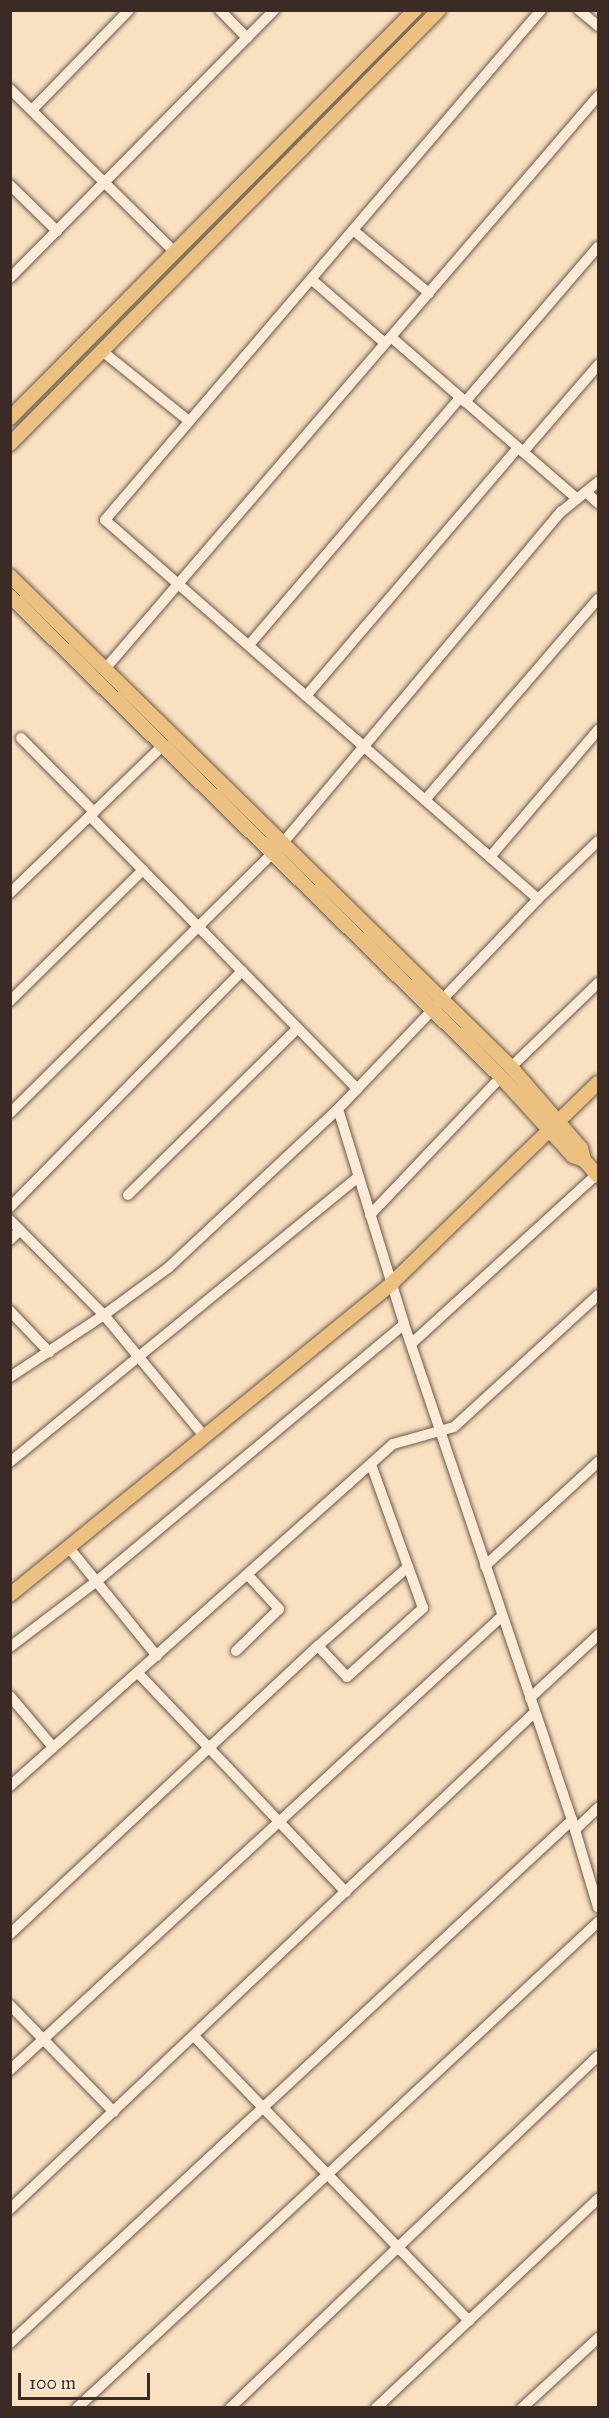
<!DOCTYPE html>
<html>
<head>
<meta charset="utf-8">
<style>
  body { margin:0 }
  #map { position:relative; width:609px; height:2418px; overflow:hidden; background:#f9e0c0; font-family:"IM FELL Great Primer",serif }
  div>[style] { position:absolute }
  .roads { filter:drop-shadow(0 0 2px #6a584b) drop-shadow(0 0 2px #6a584b) }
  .minor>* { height:10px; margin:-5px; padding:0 5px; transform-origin:5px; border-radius:5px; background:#fbebd6 }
  .major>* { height:14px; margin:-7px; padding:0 7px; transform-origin:7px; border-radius:7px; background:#ecc080 }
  span { translate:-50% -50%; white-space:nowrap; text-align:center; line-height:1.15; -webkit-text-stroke:4.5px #fbebd6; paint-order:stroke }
  .frame { position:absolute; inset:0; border:12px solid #3b2b24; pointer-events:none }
  .scale { position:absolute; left:18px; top:2373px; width:132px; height:27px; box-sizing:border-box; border:3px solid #3b2b24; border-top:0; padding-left:8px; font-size:18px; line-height:21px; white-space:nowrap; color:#3b2b24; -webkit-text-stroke:4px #fbebd6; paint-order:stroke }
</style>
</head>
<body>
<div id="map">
  <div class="roads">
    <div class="minor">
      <div style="left:220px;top:10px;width:39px;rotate:46deg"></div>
      <div style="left:579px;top:10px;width:25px;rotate:40deg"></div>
      <div style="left:10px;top:89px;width:232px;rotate:44.7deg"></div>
      <div style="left:32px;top:110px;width:139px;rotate:-45.9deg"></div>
      <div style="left:10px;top:185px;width:66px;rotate:44.4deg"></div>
      <div style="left:353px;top:230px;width:99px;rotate:39.7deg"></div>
      <div style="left:10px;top:278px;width:376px;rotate:-45.4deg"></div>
      <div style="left:311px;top:279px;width:98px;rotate:40.9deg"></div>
      <div style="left:391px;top:337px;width:245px;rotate:41deg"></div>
      <div style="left:102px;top:351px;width:112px;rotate:38.8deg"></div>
      <div style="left:465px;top:402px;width:204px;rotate:-49.4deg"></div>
      <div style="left:523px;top:452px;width:115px;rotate:-49.2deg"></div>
      <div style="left:586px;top:492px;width:16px;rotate:43deg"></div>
      <div style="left:249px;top:645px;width:325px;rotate:-49.5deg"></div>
      <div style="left:105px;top:669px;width:756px;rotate:-49.29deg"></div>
      <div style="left:306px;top:696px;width:326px;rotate:-49.5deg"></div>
      <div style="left:21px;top:738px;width:104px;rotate:45.4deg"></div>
      <div style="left:425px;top:800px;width:265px;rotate:-49.3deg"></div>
      <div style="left:90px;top:816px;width:382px;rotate:45.6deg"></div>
      <div style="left:490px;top:857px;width:167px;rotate:-49.6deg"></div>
      <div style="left:10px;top:893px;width:213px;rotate:-44deg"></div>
      <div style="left:538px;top:899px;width:575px;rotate:-138.8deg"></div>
      <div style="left:105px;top:520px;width:671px;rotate:-49.47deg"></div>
      <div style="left:10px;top:1001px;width:187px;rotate:-44.6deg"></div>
      <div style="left:511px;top:1067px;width:121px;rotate:-44deg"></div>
      <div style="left:338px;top:1109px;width:225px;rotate:72.9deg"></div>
      <div style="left:404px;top:1324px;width:524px;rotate:71.29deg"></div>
      <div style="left:572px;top:1820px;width:91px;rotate:73.4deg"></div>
      <div style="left:10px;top:1113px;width:383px;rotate:-44.7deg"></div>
      <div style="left:282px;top:844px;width:434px;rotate:-50deg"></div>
      <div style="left:561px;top:512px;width:48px;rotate:-39deg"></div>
      <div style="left:128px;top:1195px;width:238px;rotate:-44.5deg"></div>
      <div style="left:10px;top:1207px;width:331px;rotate:-45.5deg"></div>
      <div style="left:370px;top:1215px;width:190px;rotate:-46.5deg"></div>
      <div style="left:10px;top:1220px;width:134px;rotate:45.3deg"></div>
      <div style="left:104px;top:1315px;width:157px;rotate:50.4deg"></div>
      <div style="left:10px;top:1240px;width:14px;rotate:-45deg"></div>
      <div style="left:10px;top:1311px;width:57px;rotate:46.4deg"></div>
      <div style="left:411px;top:1344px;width:253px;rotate:-42.4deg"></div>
      <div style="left:10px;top:1377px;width:113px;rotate:-33.4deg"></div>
      <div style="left:104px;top:1315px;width:79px;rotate:-36.3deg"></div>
      <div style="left:168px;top:1268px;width:233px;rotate:-43.1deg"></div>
      <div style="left:338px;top:1109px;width:290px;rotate:-46.4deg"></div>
      <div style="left:538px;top:899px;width:83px;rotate:-44deg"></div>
      <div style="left:10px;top:1462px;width:450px;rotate:-39.3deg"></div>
      <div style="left:70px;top:1549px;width:138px;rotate:50.9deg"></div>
      <div style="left:485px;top:1566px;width:154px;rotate:-42.6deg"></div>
      <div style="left:318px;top:1646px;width:42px;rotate:46.9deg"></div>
      <div style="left:347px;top:1677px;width:103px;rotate:-42.2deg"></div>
      <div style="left:423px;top:1608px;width:153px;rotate:-109.9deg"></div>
      <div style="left:10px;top:1647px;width:109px;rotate:-37.2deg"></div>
      <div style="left:97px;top:1581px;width:400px;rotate:-39.9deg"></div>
      <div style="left:236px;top:1651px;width:60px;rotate:-44.3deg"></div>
      <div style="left:279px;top:1609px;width:46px;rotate:-132.4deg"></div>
      <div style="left:138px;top:1673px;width:302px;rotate:46.5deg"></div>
      <div style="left:10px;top:1696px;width:67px;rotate:49.9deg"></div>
      <div style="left:530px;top:1698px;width:93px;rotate:-42.8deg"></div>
      <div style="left:10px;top:1786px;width:513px;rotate:-41.76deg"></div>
      <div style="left:393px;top:1444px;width:63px;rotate:-15.6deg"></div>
      <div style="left:454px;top:1427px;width:195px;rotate:-42.5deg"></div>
      <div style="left:575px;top:1830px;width:32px;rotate:-44deg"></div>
      <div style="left:10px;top:1934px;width:422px;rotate:-43.1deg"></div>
      <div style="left:318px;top:1646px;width:120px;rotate:-41.3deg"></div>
      <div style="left:10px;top:2005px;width:149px;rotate:45.8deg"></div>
      <div style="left:194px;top:2036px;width:396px;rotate:46deg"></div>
      <div style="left:10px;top:2070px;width:669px;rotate:-42.7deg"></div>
      <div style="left:10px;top:2209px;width:722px;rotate:-43.43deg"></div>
      <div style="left:10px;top:2343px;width:768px;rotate:-42.94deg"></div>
      <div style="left:77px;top:2408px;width:712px;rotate:-43.01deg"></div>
      <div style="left:230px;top:2408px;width:509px;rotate:-43.73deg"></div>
      <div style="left:376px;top:2408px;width:305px;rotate:-43.3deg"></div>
      <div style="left:522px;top:2408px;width:103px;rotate:-42.6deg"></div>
    </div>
    <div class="major">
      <div style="left:10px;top:418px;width:575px;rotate:-45.21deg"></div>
      <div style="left:10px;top:444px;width:610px;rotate:-45.33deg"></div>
      <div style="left:10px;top:576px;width:701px;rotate:44.42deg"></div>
      <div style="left:511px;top:1067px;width:107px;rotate:49.2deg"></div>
      <div style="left:581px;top:1148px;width:12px;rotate:76deg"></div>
      <div style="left:584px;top:1160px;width:21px;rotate:49deg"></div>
      <div style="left:10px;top:596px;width:687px;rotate:44.41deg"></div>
      <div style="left:501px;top:1077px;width:107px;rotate:47.7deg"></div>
      <div style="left:573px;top:1156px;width:12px;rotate:20deg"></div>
      <div style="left:10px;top:1595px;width:493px;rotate:-39.2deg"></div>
      <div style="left:392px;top:1283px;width:287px;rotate:-44.2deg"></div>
    </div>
  </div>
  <div class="frame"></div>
  <div class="scale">100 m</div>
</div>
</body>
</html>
